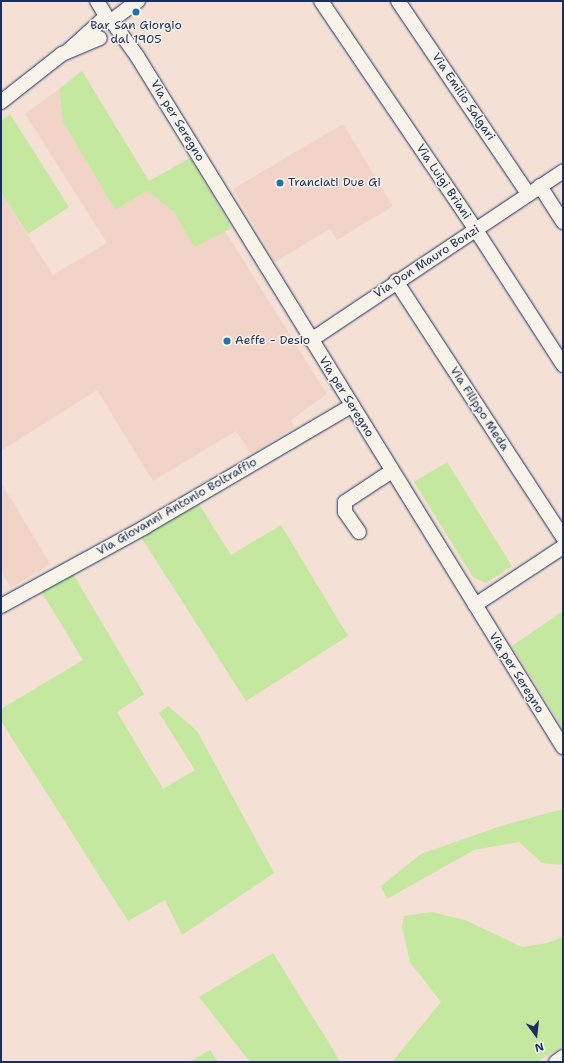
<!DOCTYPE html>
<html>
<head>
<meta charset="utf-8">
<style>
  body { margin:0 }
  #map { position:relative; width:564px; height:1063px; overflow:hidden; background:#f4e0d5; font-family:"Shantell Sans",sans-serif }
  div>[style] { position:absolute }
  .built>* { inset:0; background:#f2d3c8 }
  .green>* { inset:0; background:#c5e8a1 }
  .roads { filter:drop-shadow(0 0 1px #1b2f5e) drop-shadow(0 0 1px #1b2f5e) }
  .minor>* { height:14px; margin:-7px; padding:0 7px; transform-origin:7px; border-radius:7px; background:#f7f3e8 }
  .dots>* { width:11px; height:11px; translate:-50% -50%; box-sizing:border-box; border:2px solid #f7f3e8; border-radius:50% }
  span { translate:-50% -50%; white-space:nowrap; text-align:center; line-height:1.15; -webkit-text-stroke:3px #f7f3e8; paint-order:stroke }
  .poi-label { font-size:12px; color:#1b2f5e }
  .left { translate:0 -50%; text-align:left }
  .street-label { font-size:12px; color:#1b2f5e }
  .frame { position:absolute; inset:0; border:2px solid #1b2f5e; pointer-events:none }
  .north { position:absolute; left:516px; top:1015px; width:40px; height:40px; -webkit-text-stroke:3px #f7f3e8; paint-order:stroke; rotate:165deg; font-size:11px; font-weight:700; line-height:16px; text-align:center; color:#1b2f5e }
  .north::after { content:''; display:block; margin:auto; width:14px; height:18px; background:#1b2f5e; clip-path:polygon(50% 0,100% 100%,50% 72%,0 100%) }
</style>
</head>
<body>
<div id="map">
  <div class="built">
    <div style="clip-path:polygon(59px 89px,63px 122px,115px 210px,147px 191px,173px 211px,194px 247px,225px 231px,327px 394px,291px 420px,294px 427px,251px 454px,236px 431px,153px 481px,97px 390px,1px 451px,1px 193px,53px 275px,107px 243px,25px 114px)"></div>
    <div style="clip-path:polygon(343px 124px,393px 206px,337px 240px,330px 229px,275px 262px,233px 189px)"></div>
    <div style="clip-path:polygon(1px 482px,50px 564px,11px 588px,1px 572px)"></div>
  </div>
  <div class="green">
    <div style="clip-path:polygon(82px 71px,149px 181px,190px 158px,232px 228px,194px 247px,173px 211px,147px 191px,115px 210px,63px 122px,59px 89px)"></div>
    <div style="clip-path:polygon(10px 114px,69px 207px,28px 234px,1px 193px,1px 121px)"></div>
    <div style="clip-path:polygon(447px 462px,512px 566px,486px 583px,473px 577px,414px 482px)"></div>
    <div style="clip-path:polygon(199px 504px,231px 555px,281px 525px,348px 636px,246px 701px,141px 537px)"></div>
    <div style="clip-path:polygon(73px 574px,144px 694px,117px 712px,163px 789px,195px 770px,159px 713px,168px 706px,197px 731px,274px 873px,182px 935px,165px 900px,128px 921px,1px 721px,1px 709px,83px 660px,41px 591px)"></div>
    <div style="clip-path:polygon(563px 611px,563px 729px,512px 646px)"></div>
    <div style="clip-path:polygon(563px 809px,563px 865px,542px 863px,519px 842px,474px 850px,387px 899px,381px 886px,421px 854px,501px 826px)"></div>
    <div style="clip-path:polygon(432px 912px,465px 920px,522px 947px,547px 943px,563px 937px,563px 1046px,537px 1062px,392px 1062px,441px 1002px,410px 962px,402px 927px,404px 916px)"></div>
    <div style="clip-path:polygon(273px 953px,340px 1061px,341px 1062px,250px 1062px,199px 997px)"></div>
    <div style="clip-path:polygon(210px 1050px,218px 1062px,189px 1062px)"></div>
  </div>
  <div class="roads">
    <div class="minor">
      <div style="left:97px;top:1px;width:23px;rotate:59deg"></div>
      <div style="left:321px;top:1px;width:277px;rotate:55.9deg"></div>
      <div style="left:476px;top:230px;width:161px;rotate:57.2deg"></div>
      <div style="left:398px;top:1px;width:233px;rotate:56deg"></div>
      <div style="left:111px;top:21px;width:34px;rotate:-37deg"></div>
      <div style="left:69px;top:50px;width:43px;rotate:-42.2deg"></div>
      <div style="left:101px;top:21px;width:7px;rotate:-8deg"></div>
      <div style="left:108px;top:20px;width:6px;rotate:31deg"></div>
      <div style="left:113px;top:23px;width:41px;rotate:54deg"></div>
      <div style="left:137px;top:56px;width:812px;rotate:58.35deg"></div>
      <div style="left:1px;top:102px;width:78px;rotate:-38.2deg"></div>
      <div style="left:62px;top:54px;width:41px;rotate:-22.8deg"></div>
      <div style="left:540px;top:186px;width:43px;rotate:57.4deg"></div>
      <div style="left:396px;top:281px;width:306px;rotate:56.9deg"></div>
      <div style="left:311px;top:340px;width:303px;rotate:-33.8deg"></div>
      <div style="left:359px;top:532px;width:24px;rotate:-125deg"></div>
      <div style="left:345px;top:512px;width:10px;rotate:-90deg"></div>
      <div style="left:345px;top:502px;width:56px;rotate:-33.4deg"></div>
      <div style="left:475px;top:605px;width:105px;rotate:-33.4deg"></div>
      <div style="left:1px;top:606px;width:164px;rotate:-28.7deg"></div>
      <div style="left:145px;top:527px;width:239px;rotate:-30.4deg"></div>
      <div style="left:556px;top:1062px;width:9px;rotate:-36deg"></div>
    </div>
  </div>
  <div class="dots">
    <div style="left:136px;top:12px;background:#1f6fb2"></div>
    <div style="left:280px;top:183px;background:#1f6fb2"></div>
    <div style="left:227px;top:341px;background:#1f6fb2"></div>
  </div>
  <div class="poi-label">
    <span style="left:136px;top:33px">Bar San Giorgio<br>dal 1905</span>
    <span class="left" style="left:288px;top:183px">Tranciati Due Gi</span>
    <span class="left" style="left:235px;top:341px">Aeffe - Desio</span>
  </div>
  <div class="street-label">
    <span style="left:463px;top:97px;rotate:56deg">Via Emilio Salgari</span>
    <span style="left:177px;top:121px;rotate:59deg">Via per Seregno</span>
    <span style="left:443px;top:182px;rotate:56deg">Via Luigi Briani</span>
    <span style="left:427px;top:262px;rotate:-33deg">Via Don Mauro Bonzi</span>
    <span style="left:346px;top:397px;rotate:58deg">Via per Seregno</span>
    <span style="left:479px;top:409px;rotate:57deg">Via Filippo Meda</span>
    <span style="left:177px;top:507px;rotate:-30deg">Via Giovanni Antonio Boltraffio</span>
    <span style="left:516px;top:673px;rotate:58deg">Via per Seregno</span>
  </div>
  <div class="frame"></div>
  <div class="north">N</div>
</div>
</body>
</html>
